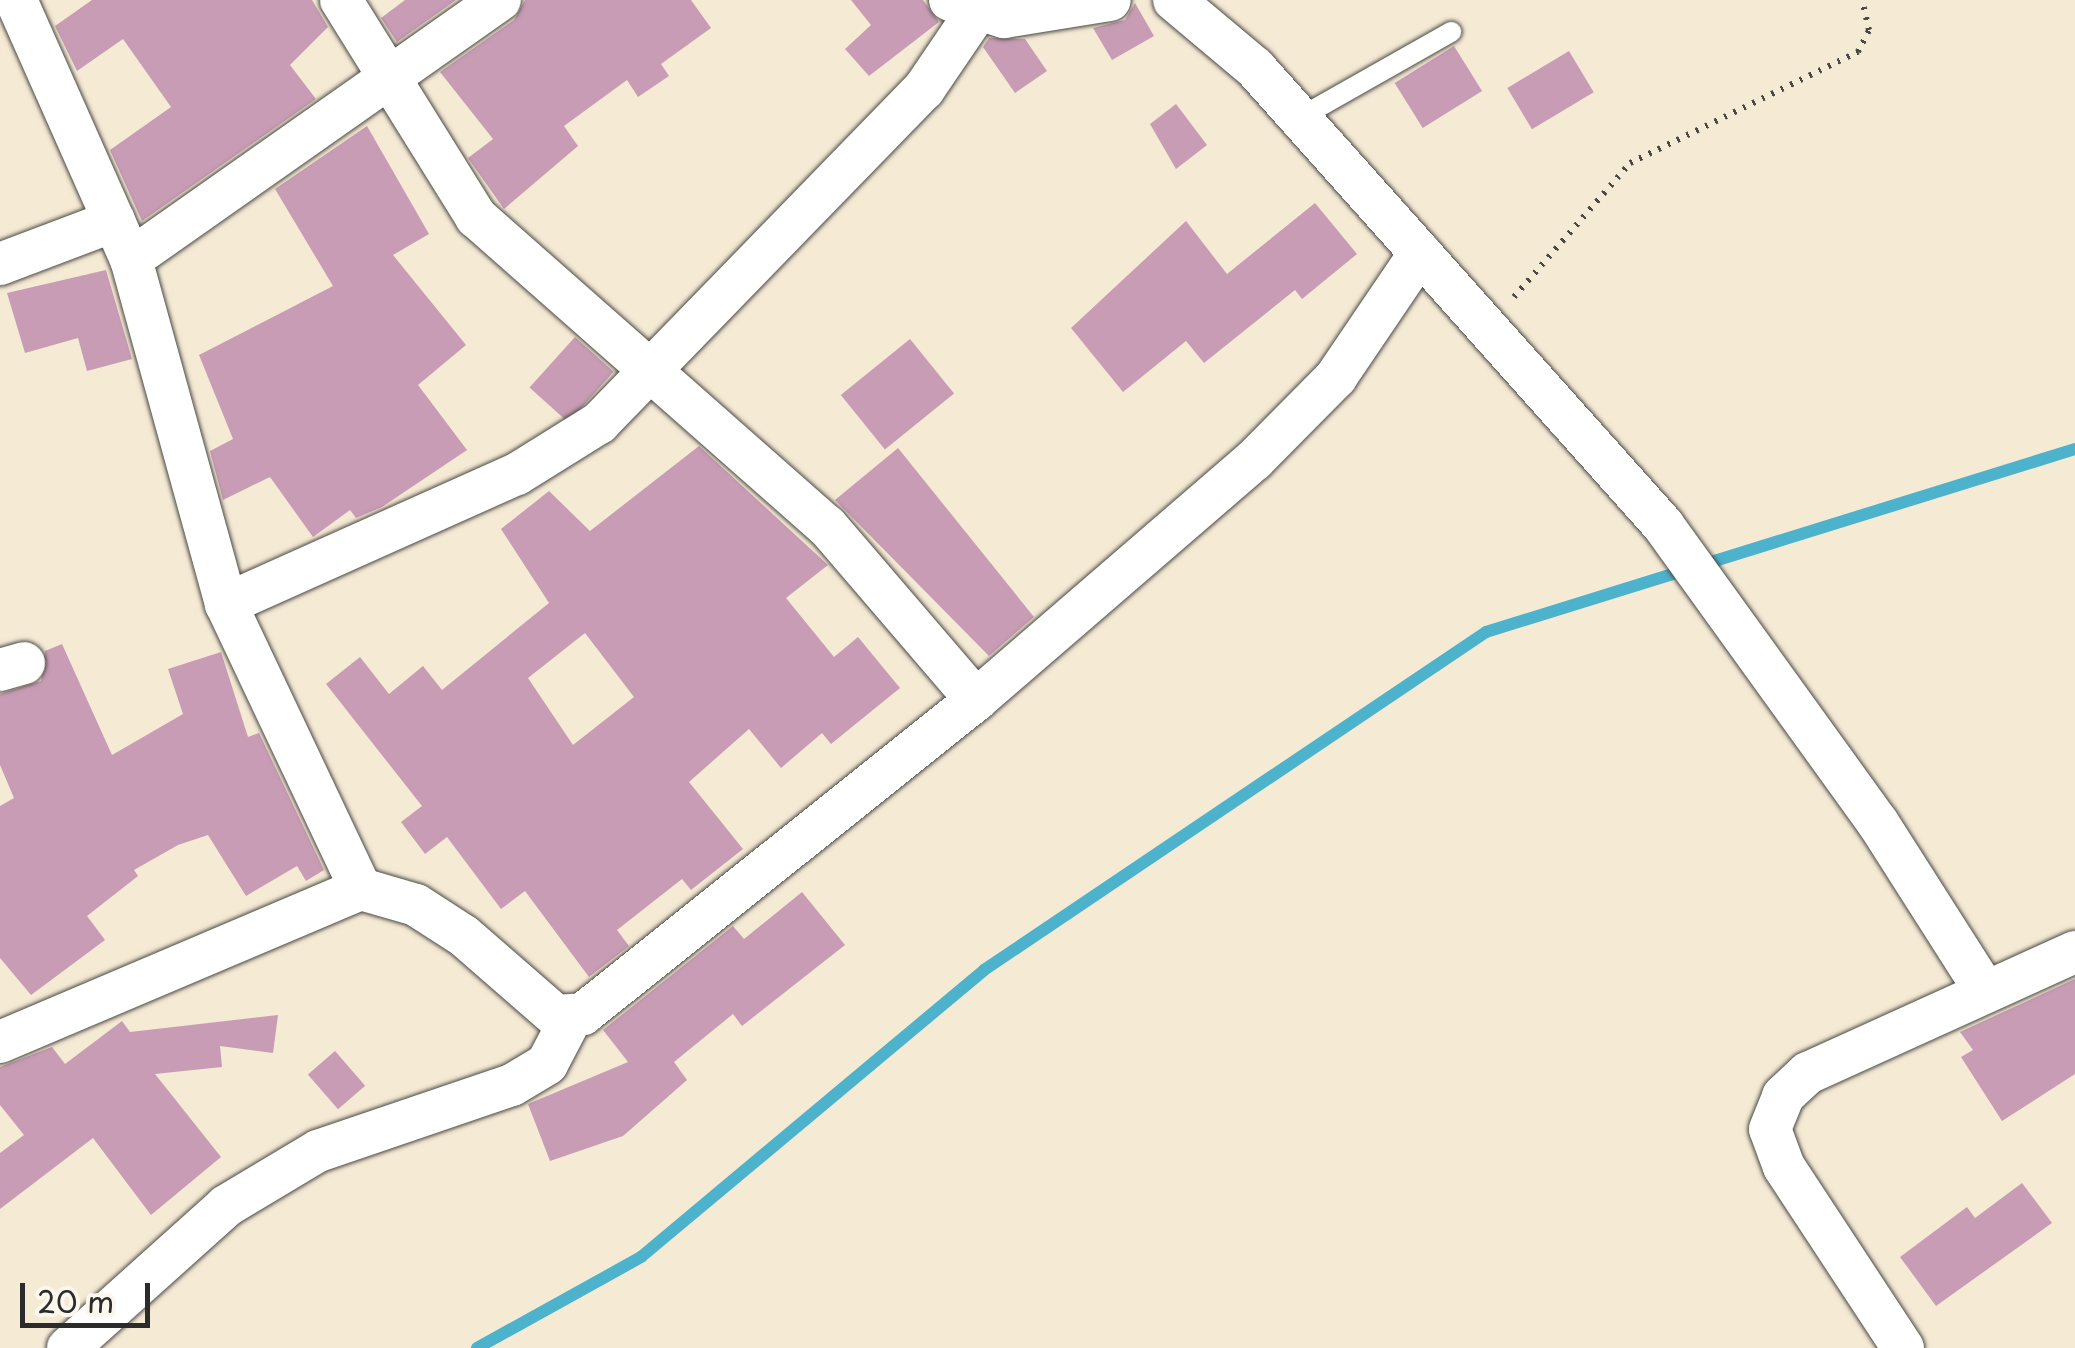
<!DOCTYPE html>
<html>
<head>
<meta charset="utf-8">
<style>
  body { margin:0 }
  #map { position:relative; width:2075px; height:1348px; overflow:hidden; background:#f5ead4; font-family:"Playpen Sans",sans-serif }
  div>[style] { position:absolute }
  .stream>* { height:12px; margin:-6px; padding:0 6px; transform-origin:6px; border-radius:6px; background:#4db2cc }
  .building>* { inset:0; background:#c99cb5; transform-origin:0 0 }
  .path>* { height:6px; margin-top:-3px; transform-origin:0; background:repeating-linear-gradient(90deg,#494844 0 2.5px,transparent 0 10.5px) }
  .roads { filter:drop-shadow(0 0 2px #494844) drop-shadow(0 0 2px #494844) }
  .lane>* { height:20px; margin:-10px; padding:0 10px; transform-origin:10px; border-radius:10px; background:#fff }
  .street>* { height:42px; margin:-21px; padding:0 21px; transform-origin:21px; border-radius:21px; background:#fff }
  span { translate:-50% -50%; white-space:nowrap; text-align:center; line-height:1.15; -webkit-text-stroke:9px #fbf7ec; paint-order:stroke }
  .scale { position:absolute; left:20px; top:1283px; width:130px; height:45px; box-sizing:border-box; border:5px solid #2b2b2b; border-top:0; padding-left:12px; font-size:30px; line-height:35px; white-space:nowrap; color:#2b2b2b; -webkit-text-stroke:8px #fbf7ec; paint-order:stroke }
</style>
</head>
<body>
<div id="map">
  <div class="stream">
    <div style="left:477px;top:1348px;width:188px;rotate:-29deg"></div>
    <div style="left:641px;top:1257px;width:447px;rotate:-39.9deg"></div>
    <div style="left:984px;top:970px;width:605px;rotate:-33.95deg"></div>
    <div style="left:1486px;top:632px;width:617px;rotate:-17.26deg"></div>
  </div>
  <div class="building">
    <div style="clip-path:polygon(92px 0,312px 0,328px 27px,290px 65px,316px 99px,142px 221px,110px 150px,171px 107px,123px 39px,77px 71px,55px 26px)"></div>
    <div style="clip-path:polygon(405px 0,456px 0,397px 42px,381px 18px)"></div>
    <div style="clip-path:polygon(525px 0,691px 0,711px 28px,661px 64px,669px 76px,638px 97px,627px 80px,564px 126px,578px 146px,504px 209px,468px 158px,493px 139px,440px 72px,514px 20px)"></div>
    <div style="clip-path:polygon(851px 0,923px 0,939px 22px,869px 76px,845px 49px,871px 25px)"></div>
    <div style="clip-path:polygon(1135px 3px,1154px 36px,1112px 60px,1093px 28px,1125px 20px)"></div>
    <div style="clip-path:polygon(989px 38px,1025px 39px,1047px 71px,1015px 93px,983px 47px)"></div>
    <div style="left:1454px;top:46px;width:53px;height:70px;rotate:58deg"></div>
    <div style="left:1569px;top:51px;width:48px;height:72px;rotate:59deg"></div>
    <div style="clip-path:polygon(1176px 104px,1207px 145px,1176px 169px,1150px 124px)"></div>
    <div style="clip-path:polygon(367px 126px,429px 234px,393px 255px,466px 345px,418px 385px,467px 450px,382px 507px,356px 518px,350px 510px,313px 537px,270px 477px,223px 500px,210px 451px,233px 439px,199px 355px,333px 286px,275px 189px)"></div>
    <div style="clip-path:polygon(1315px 203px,1357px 254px,1302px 299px,1295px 290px,1204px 363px,1186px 341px,1123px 392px,1071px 328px,1186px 221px,1227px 274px)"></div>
    <div style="clip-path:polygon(106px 270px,132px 359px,87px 371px,78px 338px,25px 353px,7px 293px)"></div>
    <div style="left:575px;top:337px;width:52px;height:68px;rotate:42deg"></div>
    <div style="left:910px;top:339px;width:70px;height:89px;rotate:51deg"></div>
    <div style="clip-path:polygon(evenodd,699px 446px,828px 565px,786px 598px,834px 657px,858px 637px,900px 688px,831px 744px,822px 733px,781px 768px,749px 729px,689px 782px,743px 849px,691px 890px,682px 879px,617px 930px,629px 946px,589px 977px,525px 891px,501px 909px,447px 837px,425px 854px,401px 822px,422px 806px,326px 684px,360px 657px,389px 694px,423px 666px,442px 690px,549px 603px,501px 529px,549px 491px,590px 531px,699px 446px,585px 633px,634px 697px,573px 745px,528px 678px,585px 633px)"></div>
    <div style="clip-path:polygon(898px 448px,1034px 617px,989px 656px,835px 500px)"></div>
    <div style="clip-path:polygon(62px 644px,112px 755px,183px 714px,168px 669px,221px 652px,248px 737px,259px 733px,324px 870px,306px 881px,297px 866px,246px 896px,208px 835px,178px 845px,134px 870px,138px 876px,87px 916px,105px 940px,31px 995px,0 958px,0 806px,14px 798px,0 765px,0 694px,41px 681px,45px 651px)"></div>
    <div style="clip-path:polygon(802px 892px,845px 945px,742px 1026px,733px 1014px,674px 1062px,687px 1080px,623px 1136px,550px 1161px,528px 1104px,628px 1062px,603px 1030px,733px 926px,744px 939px)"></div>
    <div style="clip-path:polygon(2075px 979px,2075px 1074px,2002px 1121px,1961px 1057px,1973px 1050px,1960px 1032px)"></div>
    <div style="clip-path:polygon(278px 1015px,273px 1053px,220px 1046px,222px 1067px,155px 1074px,221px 1157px,151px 1215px,93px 1138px,0 1209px,0 1153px,24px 1135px,0 1105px,0 1067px,52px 1047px,65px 1064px,122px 1021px,130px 1032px)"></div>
    <div style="left:335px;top:1051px;width:46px;height:36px;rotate:49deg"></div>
    <div style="clip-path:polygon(2022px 1183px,2052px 1223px,1936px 1306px,1900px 1257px,1967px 1207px,1975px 1218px)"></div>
  </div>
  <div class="path">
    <div style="left:1514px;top:297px;width:177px;rotate:-49.1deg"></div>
    <div style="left:1630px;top:163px;width:254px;rotate:-26deg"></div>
    <div style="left:1858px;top:52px;width:25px;rotate:-63deg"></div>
    <div style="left:1869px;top:30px;width:31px;rotate:-103deg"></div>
  </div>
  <div class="roads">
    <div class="lane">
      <div style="left:1299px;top:118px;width:175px;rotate:-29.5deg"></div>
    </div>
    <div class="street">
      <div style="left:16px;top:0;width:283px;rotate:66.1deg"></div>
      <div style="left:131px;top:259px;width:358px;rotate:74.6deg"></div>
      <div style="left:226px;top:604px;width:315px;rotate:64.7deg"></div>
      <div style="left:341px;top:0;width:256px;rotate:58.1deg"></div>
      <div style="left:476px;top:217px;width:468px;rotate:41.4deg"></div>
      <div style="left:827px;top:526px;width:229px;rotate:49.4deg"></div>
      <div style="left:950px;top:0;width:57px;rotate:17.5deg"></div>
      <div style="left:1004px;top:17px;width:107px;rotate:-9.1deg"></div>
      <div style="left:1174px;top:0;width:106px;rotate:40deg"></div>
      <div style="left:1255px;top:68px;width:613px;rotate:48.24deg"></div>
      <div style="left:1663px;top:525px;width:367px;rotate:54.2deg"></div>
      <div style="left:1878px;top:823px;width:196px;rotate:57.5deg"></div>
      <div style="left:131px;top:259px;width:451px;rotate:-35.1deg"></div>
      <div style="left:0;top:264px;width:122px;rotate:-20.7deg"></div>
      <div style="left:226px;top:604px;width:319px;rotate:-24.1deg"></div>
      <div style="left:517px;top:474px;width:97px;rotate:-31.9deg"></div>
      <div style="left:599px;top:423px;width:466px;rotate:-45.8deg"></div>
      <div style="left:924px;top:89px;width:91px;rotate:-55.8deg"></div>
      <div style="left:0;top:670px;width:25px;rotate:-16deg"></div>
      <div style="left:0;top:1042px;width:392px;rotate:-23deg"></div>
      <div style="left:361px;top:889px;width:57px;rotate:16.2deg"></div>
      <div style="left:416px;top:905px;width:57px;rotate:32.9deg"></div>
      <div style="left:464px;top:936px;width:122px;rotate:41deg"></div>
      <div style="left:556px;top:1016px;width:27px;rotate:-4deg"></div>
      <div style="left:583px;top:1014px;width:503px;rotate:-38.62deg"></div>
      <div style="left:976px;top:700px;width:367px;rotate:-40.8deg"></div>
      <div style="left:1254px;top:460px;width:117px;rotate:-45.3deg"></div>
      <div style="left:1336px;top:377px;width:150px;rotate:-55.9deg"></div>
      <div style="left:68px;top:1348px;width:212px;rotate:-41.9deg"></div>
      <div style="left:226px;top:1206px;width:107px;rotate:-30.9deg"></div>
      <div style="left:318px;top:1151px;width:205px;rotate:-18.8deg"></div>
      <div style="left:512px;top:1085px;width:41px;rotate:-31deg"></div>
      <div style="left:547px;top:1064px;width:50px;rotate:-62.4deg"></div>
      <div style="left:1903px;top:1348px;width:217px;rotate:-123.3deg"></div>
      <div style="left:1784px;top:1167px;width:40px;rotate:-110.2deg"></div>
      <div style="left:1770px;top:1129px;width:35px;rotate:-68deg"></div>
      <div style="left:1783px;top:1096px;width:34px;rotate:-43deg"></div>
      <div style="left:1808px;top:1073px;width:293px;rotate:-24.4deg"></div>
    </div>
  </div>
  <div class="scale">20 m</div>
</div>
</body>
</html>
